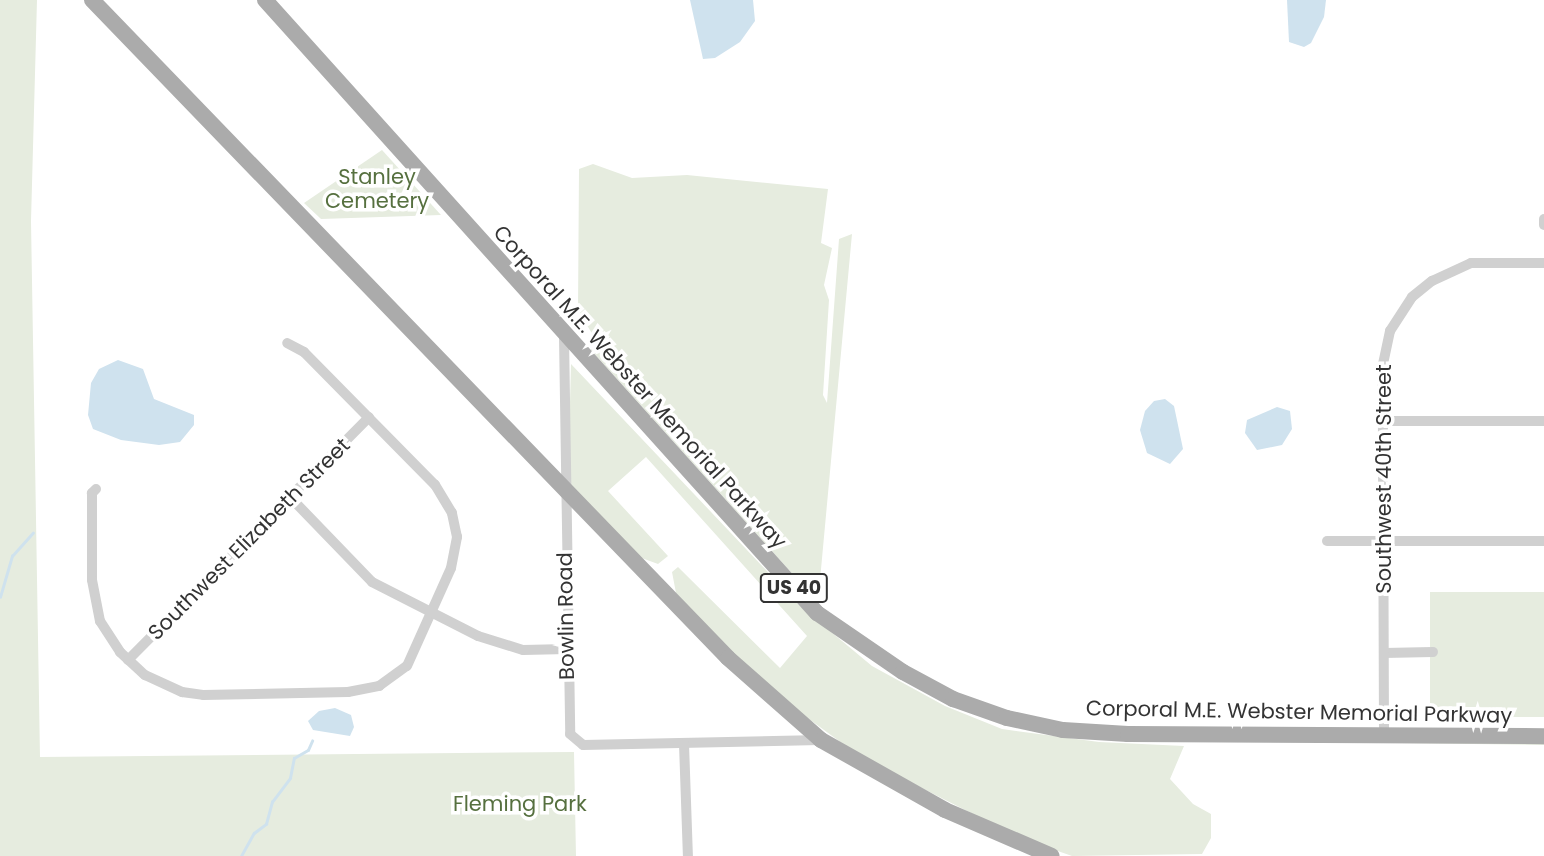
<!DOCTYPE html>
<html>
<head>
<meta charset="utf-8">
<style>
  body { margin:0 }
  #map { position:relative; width:1544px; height:856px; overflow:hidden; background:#fff; font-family:Poppins,sans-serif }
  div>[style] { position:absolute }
  .green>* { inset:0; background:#e6ecdf; transform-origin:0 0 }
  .water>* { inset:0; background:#cfe2ee }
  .stream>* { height:2.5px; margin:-1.25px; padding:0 1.25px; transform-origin:1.25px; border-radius:1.25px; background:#cfe2ee }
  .street>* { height:10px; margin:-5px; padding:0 5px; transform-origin:5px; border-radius:5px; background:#d0d0d0 }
  .primary>* { height:16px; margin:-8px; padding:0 8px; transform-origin:8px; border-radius:8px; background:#ababab }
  span { translate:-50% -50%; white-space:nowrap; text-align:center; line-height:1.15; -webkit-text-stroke:7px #fff; paint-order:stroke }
  .shield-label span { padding:2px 5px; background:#fff; border:2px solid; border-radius:5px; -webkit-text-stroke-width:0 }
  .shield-label { font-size:19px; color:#333; font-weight:700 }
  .park-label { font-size:21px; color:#56703f }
  .street-label { font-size:21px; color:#333 }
</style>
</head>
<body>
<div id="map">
  <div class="green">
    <div style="clip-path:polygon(0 0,37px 0,31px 221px,40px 757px,574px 752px,576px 856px,0 856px)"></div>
    <div style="clip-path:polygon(382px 150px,441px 215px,321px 219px,304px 203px)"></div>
    <div style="clip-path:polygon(593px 164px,632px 178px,687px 175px,828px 189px,821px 243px,832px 248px,824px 285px,829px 300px,823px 395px,827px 403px,839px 239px,852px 234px,820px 580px,813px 592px,808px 591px,591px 350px,597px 342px,578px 310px,579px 169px)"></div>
    <div style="clip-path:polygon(571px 364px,800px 606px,872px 666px,945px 706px,1002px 729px,1099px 742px,1184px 746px,1170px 779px,1193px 804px,1211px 814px,1211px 838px,1202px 854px,1072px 856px,1018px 837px,861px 757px,798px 711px,732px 653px,676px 593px,672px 572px,678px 567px,780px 668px,807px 636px,646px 457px,608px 491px,668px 556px,658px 564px,639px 557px,573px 489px,568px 477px)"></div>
    <div style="left:1430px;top:592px;width:114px;height:125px"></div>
    <div style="clip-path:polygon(1328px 742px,1544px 742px,1544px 745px)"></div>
  </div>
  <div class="water">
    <div style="clip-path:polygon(690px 0,753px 0,755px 21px,740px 42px,715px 58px,703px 59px)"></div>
    <div style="clip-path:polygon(1287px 0,1326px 0,1324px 17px,1311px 43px,1304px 47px,1289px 42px)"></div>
    <div style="clip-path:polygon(118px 360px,143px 369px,154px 399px,194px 415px,194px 425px,180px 442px,159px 445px,121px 440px,93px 429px,88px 415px,91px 383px,99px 369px)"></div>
    <div style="clip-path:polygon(1165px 399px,1174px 406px,1183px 449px,1170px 464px,1147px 453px,1140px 430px,1145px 411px,1154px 401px)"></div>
    <div style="clip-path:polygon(1277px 407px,1290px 411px,1292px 429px,1282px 445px,1257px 450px,1245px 433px,1247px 420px)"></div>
    <div style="clip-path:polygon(335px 708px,351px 715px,354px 727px,350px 736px,313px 730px,308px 721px,319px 711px)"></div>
  </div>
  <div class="stream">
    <div style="left:0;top:597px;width:43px;rotate:-73.7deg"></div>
    <div style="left:12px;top:556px;width:31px;rotate:-48deg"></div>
    <div style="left:241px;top:856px;width:26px;rotate:-61deg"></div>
    <div style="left:254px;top:833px;width:15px;rotate:-37deg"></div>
    <div style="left:266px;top:824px;width:23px;rotate:-75deg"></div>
    <div style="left:272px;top:802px;width:30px;rotate:-53deg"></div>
    <div style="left:290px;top:778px;width:20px;rotate:-79deg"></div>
    <div style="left:294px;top:758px;width:16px;rotate:-30deg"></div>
    <div style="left:308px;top:750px;width:10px;rotate:-66deg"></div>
  </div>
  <div class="street">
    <div style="left:1544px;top:219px;width:6px;rotate:90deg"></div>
    <div style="left:564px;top:336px;width:398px;rotate:89.1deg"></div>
    <div style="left:570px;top:734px;width:17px;rotate:40deg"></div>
    <div style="left:583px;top:745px;width:238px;rotate:-1.2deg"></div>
    <div style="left:1382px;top:421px;width:162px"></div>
    <div style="left:96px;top:489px;width:6px;rotate:135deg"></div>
    <div style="left:92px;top:493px;width:87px;rotate:90deg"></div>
    <div style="left:92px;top:580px;width:42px;rotate:79deg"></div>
    <div style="left:100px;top:621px;width:37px;rotate:57deg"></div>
    <div style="left:120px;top:652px;width:34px;rotate:43deg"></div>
    <div style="left:145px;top:675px;width:41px;rotate:24.7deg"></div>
    <div style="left:182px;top:692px;width:21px;rotate:8deg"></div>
    <div style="left:203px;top:695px;width:145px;rotate:-1.2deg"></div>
    <div style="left:348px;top:692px;width:32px;rotate:-11deg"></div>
    <div style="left:379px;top:686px;width:34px;rotate:-36deg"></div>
    <div style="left:407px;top:666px;width:107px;rotate:-65.8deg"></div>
    <div style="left:451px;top:568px;width:32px;rotate:-79deg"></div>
    <div style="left:457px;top:537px;width:25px;rotate:-102deg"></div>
    <div style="left:452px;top:513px;width:33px;rotate:-121deg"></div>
    <div style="left:435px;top:485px;width:187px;rotate:-134.6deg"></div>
    <div style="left:304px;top:352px;width:19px;rotate:-152deg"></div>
    <div style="left:290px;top:497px;width:118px;rotate:46deg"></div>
    <div style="left:372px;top:582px;width:119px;rotate:27deg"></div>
    <div style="left:478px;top:636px;width:47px;rotate:17.3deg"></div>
    <div style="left:523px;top:650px;width:44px;rotate:-1.3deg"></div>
    <div style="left:1327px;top:541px;width:217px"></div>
    <div style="left:1384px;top:653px;width:49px;rotate:-1.2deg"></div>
    <div style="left:128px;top:660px;width:342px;rotate:-45.2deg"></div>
    <div style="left:1384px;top:734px;width:370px;rotate:-90.2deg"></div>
    <div style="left:1383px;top:364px;width:34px;rotate:-78deg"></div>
    <div style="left:1390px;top:331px;width:40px;rotate:-57.1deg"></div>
    <div style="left:1412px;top:297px;width:26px;rotate:-39deg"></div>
    <div style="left:1432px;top:281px;width:43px;rotate:-24.8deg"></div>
    <div style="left:1471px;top:263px;width:73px"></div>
    <div style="left:684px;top:744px;width:112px;rotate:88deg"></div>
  </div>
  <div class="primary">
    <div style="left:92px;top:0;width:915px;rotate:45.97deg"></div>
    <div style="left:728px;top:658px;width:124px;rotate:41.4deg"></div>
    <div style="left:821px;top:740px;width:142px;rotate:29.4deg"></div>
    <div style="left:945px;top:810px;width:116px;rotate:23.3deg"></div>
    <div style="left:265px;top:0;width:825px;rotate:48deg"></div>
    <div style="left:817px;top:613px;width:104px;rotate:34.5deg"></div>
    <div style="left:903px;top:672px;width:57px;rotate:28.4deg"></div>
    <div style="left:953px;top:699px;width:57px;rotate:19.4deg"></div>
    <div style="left:1007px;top:718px;width:57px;rotate:12.1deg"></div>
    <div style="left:1063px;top:730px;width:65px;rotate:3.5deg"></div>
    <div style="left:1128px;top:734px;width:416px;rotate:0.3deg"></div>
  </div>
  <div class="shield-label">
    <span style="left:794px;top:588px">US 40</span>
  </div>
  <div class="park-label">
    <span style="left:377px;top:189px">Stanley<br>Cemetery</span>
    <span style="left:520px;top:804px">Fleming Park</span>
  </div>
  <div class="street-label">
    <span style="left:640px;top:387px;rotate:48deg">Corporal M.E. Webster Memorial Parkway</span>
    <span style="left:1384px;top:479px;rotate:-90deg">Southwest 40th Street</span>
    <span style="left:249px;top:539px;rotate:-45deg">Southwest Elizabeth Street</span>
    <span style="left:566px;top:616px;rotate:-91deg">Bowlin Road</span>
    <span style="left:1299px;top:712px;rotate:1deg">Corporal M.E. Webster Memorial Parkway</span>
  </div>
</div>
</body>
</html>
